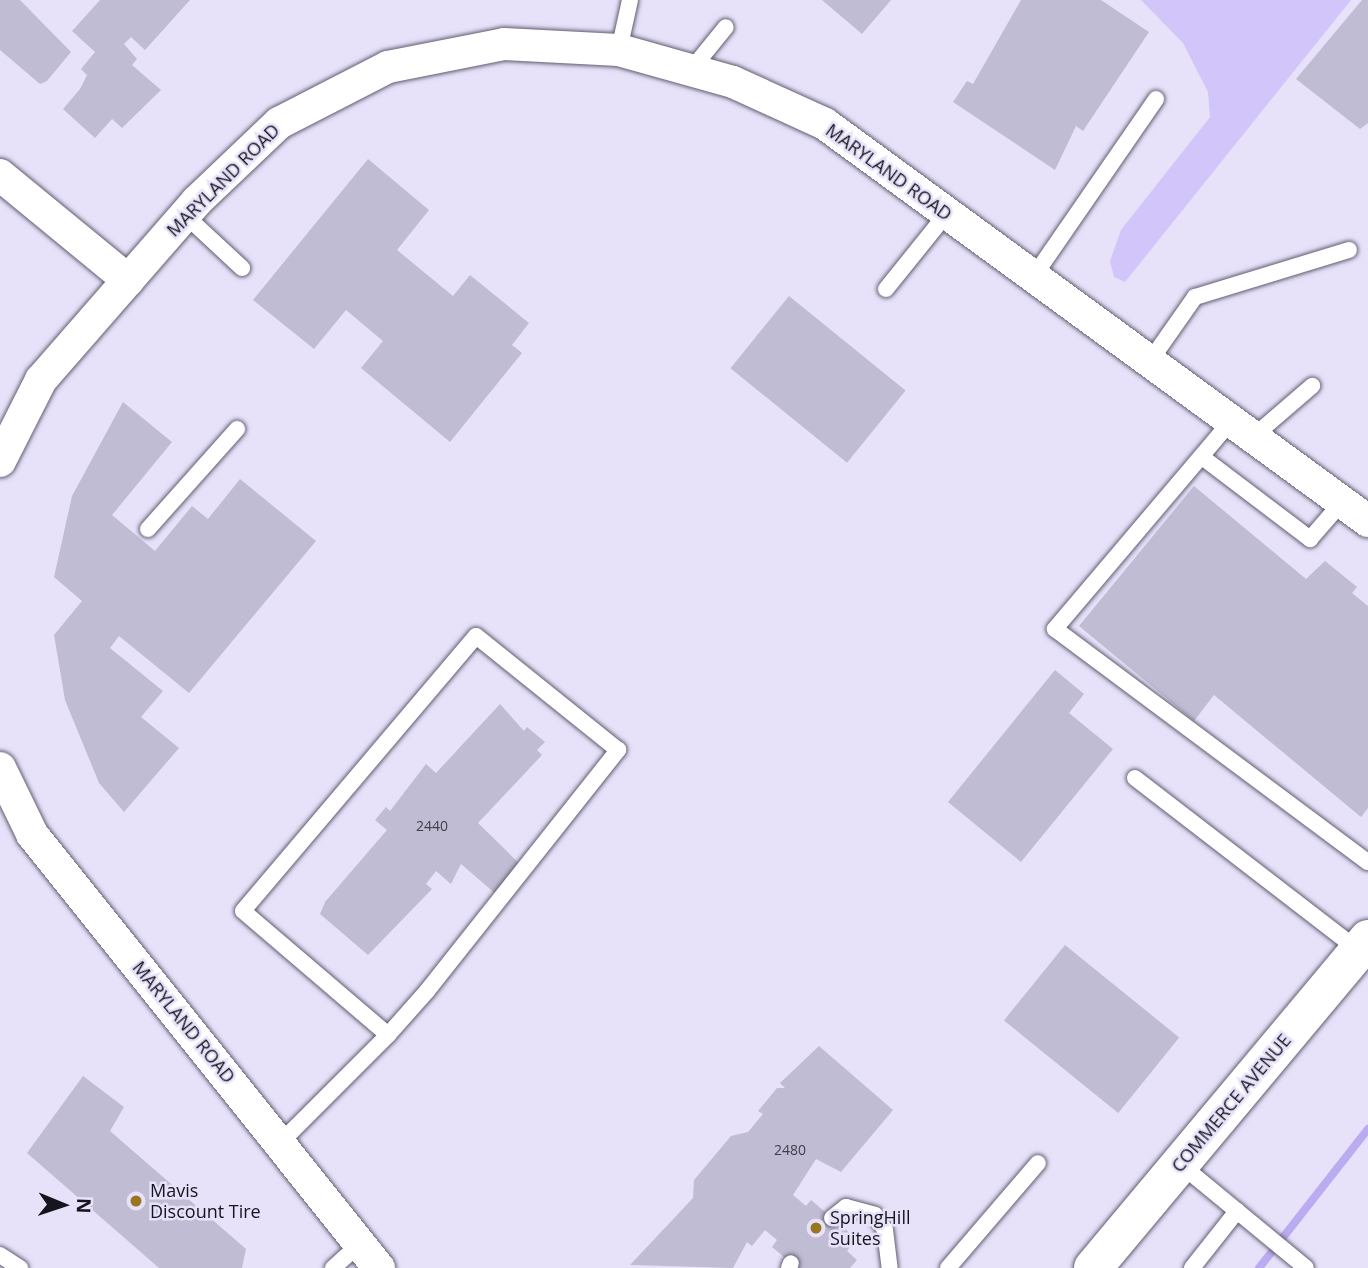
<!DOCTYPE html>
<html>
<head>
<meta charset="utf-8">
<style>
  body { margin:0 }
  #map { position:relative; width:1368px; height:1268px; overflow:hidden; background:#e7e2fa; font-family:"Open Sans",sans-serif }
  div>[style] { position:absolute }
  .green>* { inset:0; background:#d1c5f9 }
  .stream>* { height:8px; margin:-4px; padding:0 4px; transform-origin:4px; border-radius:4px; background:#bbabf0 }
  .building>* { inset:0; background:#c0bcd3; transform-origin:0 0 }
  .roads { filter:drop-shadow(0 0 2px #615d71) drop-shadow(0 0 2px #615d71) }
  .service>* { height:16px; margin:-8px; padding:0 8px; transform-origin:8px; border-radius:8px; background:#fff }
  .minor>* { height:32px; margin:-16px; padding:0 16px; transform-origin:16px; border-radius:16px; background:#fff }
  .tertiary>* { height:38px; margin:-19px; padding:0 19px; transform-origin:19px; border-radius:19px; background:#fff }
  .dots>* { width:19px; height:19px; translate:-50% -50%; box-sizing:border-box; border:4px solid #e7e2fa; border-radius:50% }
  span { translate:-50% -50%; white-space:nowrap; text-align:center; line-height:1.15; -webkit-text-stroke:5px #e7e2fa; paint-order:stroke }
  .number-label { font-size:14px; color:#403e4a }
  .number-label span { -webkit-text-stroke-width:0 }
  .street-label { font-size:18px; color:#16141c }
  .poi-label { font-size:18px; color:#16141c }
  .left { translate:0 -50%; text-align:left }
  .north { position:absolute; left:28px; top:1170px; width:70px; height:70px; -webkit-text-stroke:5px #e7e2fa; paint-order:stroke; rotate:92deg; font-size:19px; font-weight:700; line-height:28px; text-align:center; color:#16141c }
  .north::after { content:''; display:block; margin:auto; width:24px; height:32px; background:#16141c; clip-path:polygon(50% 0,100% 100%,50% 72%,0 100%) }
</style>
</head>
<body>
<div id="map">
  <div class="green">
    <div style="clip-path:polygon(1141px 0,1351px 0,1125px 282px,1114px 277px,1110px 261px,1121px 230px,1210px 117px,1208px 92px,1183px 43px)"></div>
  </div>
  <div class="stream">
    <div style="left:1259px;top:1268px;width:177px;rotate:-51.9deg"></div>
  </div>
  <div class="building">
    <div style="clip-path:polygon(0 0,20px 0,71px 52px,47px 81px,40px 84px,0 50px)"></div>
    <div style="clip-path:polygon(100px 0,190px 0,145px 50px,131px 37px,124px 44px,137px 59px,132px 65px,161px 90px,122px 128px,112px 119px,95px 138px,63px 109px,80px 89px,87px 75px,81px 69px,95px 52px,72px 31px)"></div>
    <div style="clip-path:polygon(822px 0,891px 0,862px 34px)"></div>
    <div style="clip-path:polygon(1021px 0,1101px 0,1149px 32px,1083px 131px,1076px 126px,1055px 170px,953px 102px,967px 81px,973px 84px)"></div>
    <div style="clip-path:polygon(1362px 0,1368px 0,1368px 123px,1360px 129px,1296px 79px)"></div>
    <div style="clip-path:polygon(368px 159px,429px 210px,397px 250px,453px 296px,470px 275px,529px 323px,512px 345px,522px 353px,450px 442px,361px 368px,383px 341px,346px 310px,314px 349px,253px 300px)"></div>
    <div style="left:789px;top:296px;width:150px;height:93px;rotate:39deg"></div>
    <div style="clip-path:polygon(123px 402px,172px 442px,112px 515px,155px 551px,192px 506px,208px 519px,240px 479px,316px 541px,189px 693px,119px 636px,110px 648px,163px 691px,141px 717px,179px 748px,124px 812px,99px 783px,65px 700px,54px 635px,82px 601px,54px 577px,72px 496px)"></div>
    <div style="clip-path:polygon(1194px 486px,1306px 579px,1325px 561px,1357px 587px,1352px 593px,1368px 606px,1368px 808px,1361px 817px,1214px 695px,1194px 721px,1079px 626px)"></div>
    <div style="clip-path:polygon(1055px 670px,1084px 694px,1069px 713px,1113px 749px,1021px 862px,948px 802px)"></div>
    <div style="clip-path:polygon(500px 704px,524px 731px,527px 727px,545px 742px,537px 750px,542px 755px,478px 823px,529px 873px,505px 902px,461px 864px,451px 884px,436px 871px,426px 884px,432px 889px,368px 955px,320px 914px,325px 902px,387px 830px,375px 820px,386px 807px,390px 811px,426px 764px,436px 773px)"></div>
    <div style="left:1065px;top:945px;width:147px;height:97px;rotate:39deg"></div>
    <div style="clip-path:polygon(819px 1046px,893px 1110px,841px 1172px,816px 1159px,793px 1195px,806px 1206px,811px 1200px,857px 1239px,847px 1251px,857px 1260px,850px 1268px,797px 1268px,772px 1247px,777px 1240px,765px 1230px,752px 1246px,747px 1242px,733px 1268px,630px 1265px,693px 1198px,694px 1180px,731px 1136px,748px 1132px,763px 1114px,758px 1111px,777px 1088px,785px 1088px,780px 1083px)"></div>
    <div style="clip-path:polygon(83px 1076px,124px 1107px,110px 1131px,246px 1249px,242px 1268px,159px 1268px,27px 1153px)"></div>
  </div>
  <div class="roads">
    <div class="service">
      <div style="left:619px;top:50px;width:51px;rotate:-77.6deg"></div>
      <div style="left:691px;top:70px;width:55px;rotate:-50.9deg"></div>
      <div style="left:185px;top:215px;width:78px;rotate:42.9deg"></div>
      <div style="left:1034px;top:276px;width:215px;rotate:-55.4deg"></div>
      <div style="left:886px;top:289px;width:97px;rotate:-51.2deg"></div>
      <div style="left:1150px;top:361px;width:78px;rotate:-54.9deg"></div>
      <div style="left:1195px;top:297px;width:161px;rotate:-17deg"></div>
      <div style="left:1232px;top:420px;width:274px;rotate:130.3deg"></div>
      <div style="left:1055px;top:629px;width:390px;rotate:36.7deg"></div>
      <div style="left:1254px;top:436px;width:77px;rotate:-40.8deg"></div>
      <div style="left:1202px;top:457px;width:136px;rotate:37.2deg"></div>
      <div style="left:1310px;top:539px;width:49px;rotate:-49.1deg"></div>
      <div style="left:148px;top:529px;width:134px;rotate:-48.3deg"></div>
      <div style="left:1135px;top:778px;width:282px;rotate:37.6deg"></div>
      <div style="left:280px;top:1143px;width:153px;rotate:-45deg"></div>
      <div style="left:388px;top:1035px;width:59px;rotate:-48.4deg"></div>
      <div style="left:427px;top:991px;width:308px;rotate:-51.6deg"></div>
      <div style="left:618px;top:750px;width:182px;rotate:-141.2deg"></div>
      <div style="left:476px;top:636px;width:360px;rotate:130.3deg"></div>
      <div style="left:243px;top:911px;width:191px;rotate:40.5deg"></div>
      <div style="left:1180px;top:1164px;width:163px;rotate:39.5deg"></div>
      <div style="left:832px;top:1218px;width:18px;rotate:-38deg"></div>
      <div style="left:846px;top:1207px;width:30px;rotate:15deg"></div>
      <div style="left:875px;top:1215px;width:18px;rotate:56deg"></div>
      <div style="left:885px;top:1230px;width:38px;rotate:83deg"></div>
      <div style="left:0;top:1255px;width:24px;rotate:33deg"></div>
      <div style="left:333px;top:1268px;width:36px;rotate:-42deg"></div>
      <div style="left:789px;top:1268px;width:5px;rotate:-68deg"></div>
      <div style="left:948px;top:1268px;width:138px;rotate:-49.4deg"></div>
      <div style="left:1192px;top:1268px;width:73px;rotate:-51.7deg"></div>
    </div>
    <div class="minor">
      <div style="left:0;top:175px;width:166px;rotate:39.4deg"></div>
      <div style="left:0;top:461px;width:91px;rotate:-63.2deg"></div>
      <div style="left:41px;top:380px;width:237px;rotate:-48.9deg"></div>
      <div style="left:197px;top:201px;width:113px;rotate:-43.6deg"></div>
      <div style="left:279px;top:123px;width:123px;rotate:-27.2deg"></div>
      <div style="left:388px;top:67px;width:118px;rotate:-11.2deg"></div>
      <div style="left:504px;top:44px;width:115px;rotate:3deg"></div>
      <div style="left:619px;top:50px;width:118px;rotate:15.7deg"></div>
      <div style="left:733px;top:82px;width:101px;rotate:24.5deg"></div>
      <div style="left:825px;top:124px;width:673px;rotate:36.17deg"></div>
      <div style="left:0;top:768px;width:73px;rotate:64.1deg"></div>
      <div style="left:32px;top:834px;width:556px;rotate:51.36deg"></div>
    </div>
    <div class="tertiary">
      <div style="left:1093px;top:1268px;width:429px;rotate:-50.1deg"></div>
    </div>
  </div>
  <div class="dots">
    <div style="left:136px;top:1201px;background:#997620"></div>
    <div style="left:816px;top:1228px;background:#997620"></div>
  </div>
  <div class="number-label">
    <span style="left:432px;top:826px">2440</span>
    <span style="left:790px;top:1150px">2480</span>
  </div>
  <div class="street-label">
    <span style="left:889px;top:172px;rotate:36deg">MARYLAND ROAD</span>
    <span style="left:223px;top:180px;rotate:-45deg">MARYLAND ROAD</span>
    <span style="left:184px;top:1022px;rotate:51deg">MARYLAND ROAD</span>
    <span style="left:1231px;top:1103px;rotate:-50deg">COMMERCE AVENUE</span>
  </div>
  <div class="poi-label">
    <span class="left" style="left:150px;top:1201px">Mavis<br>Discount Tire</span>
    <span class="left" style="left:830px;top:1228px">SpringHill<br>Suites</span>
  </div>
  <div class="north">N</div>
</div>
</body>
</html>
